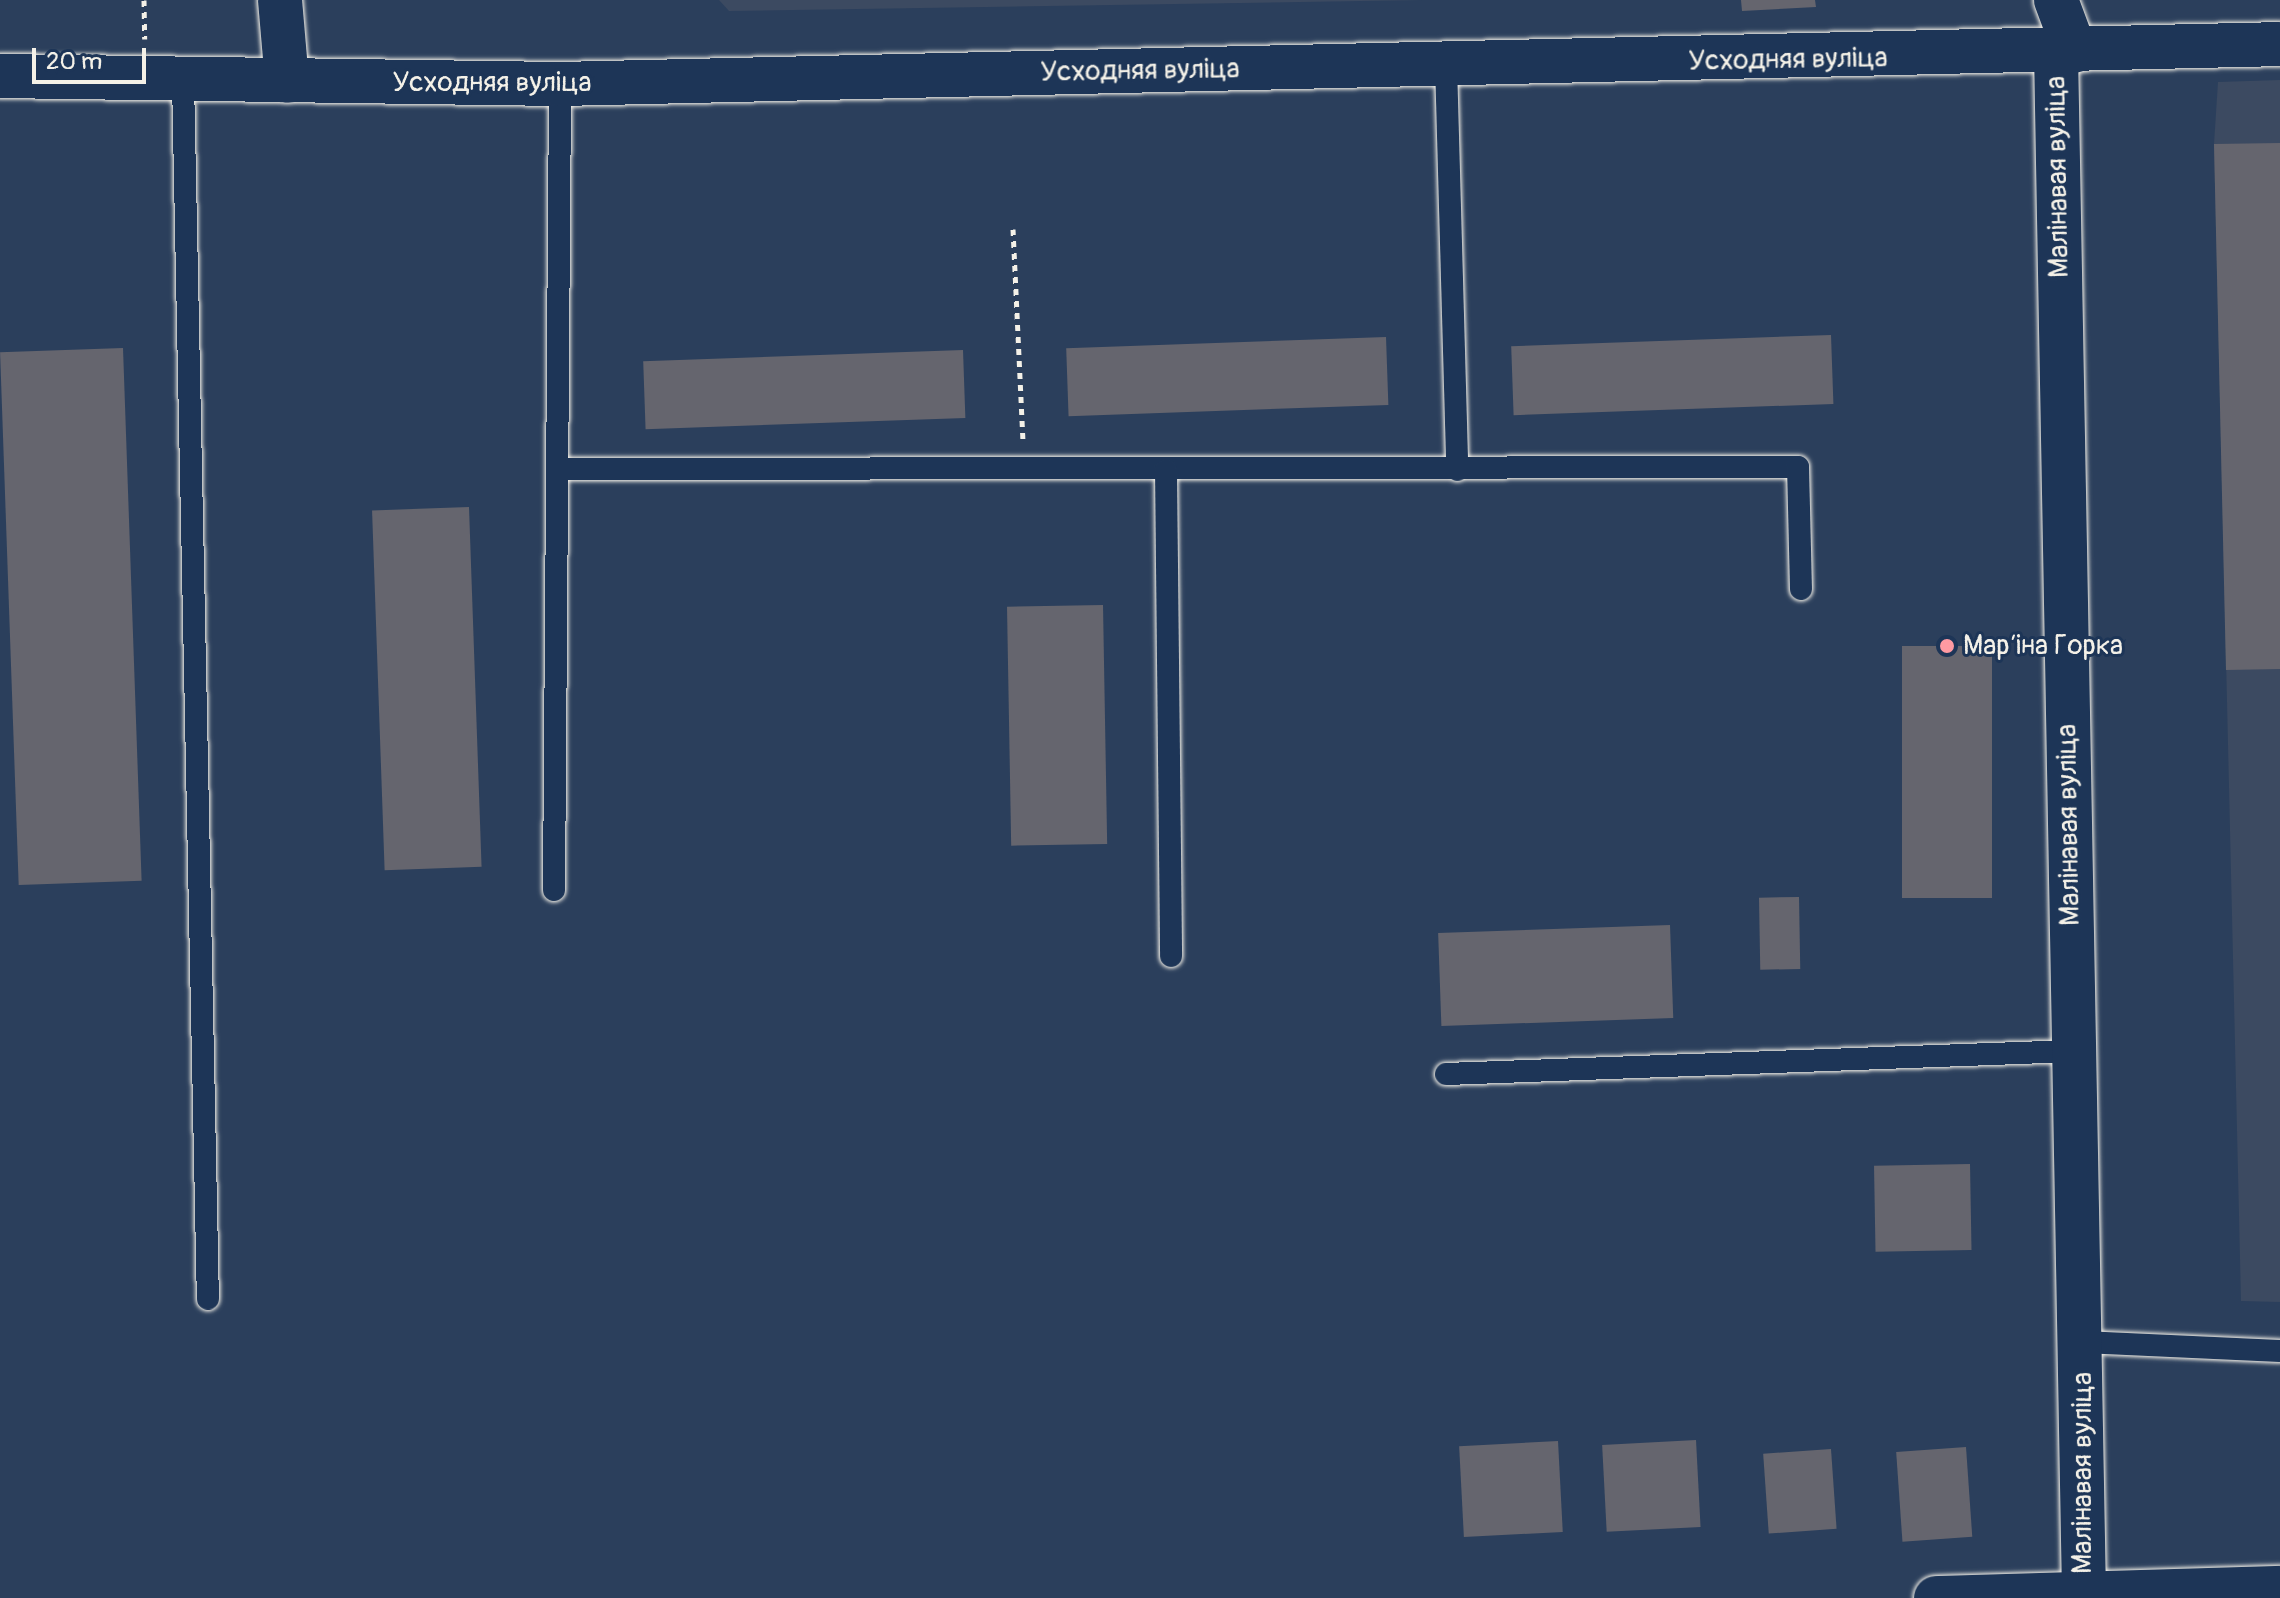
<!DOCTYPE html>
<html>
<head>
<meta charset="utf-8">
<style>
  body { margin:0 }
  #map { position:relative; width:2280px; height:1598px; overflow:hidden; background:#2b3f5c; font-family:Pangolin,sans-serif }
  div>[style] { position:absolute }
  .built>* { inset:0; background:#3c4a61 }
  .building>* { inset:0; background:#65656e; transform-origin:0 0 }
  .path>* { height:5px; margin-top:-2.5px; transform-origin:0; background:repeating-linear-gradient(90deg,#f4f1e8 0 6px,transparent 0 12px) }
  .roads { filter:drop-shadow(0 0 2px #f4f1e8) drop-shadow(0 0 2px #f4f1e8) }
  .service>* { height:22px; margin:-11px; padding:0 11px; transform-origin:11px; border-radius:11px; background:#1d3557 }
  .minor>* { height:44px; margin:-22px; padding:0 22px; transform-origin:22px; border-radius:22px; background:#1d3557 }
  .dots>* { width:22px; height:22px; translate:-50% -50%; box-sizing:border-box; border:4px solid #1d3557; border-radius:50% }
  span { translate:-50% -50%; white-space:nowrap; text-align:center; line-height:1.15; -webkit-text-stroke:6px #1d3557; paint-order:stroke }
  .street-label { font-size:28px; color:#f4f1e8 }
  .poi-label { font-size:28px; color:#f4f1e8 }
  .left { translate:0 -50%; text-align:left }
  .scale { position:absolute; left:32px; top:48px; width:114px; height:36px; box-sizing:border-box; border:4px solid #f4f1e8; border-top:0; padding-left:10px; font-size:24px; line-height:28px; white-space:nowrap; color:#f4f1e8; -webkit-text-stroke:6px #1d3557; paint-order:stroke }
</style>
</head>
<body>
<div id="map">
  <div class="built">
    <div style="clip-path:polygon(719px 0,1423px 0,729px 11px)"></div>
    <div style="clip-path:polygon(2280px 80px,2280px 1302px,2241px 1301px,2214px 144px,2218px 82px)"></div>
  </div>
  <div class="building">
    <div style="clip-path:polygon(1741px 0,1815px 0,1816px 7px,1742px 11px)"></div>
    <div style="clip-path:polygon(2280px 143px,2280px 669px,2226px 670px,2214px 144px)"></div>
    <div style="left:1831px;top:335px;width:69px;height:320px;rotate:88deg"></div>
    <div style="left:1386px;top:337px;width:68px;height:320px;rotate:88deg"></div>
    <div style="left:123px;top:348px;width:533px;height:123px;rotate:88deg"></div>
    <div style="left:963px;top:350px;width:68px;height:320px;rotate:88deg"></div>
    <div style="left:469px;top:507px;width:360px;height:97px;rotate:88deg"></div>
    <div style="left:1103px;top:605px;width:239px;height:96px;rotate:89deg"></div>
    <div style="left:1902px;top:646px;width:90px;height:252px"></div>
    <div style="left:1799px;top:897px;width:72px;height:40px;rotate:89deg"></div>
    <div style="left:1670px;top:925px;width:93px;height:232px;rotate:88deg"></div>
    <div style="left:1970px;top:1164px;width:86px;height:96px;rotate:89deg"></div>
    <div style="left:1696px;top:1440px;width:87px;height:94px;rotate:87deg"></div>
    <div style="left:1558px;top:1441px;width:91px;height:99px;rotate:87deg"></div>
    <div style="left:1966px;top:1447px;width:90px;height:70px;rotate:86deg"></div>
    <div style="left:1831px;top:1449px;width:80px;height:68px;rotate:86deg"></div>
  </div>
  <div class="path">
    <div style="left:144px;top:0;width:39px;rotate:89deg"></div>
    <div style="left:1013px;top:229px;width:211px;rotate:87.3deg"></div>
  </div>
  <div class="roads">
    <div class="service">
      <div style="left:1446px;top:64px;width:406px;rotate:88.4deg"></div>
      <div style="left:183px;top:80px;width:1219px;rotate:88.83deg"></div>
      <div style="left:557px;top:469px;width:1241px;rotate:-0.09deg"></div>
      <div style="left:1798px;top:467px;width:122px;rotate:88.6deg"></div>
      <div style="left:1166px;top:470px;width:486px;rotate:89.4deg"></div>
      <div style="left:554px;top:890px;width:806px;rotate:-89.57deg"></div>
      <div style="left:1446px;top:1074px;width:627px;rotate:-2.1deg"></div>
      <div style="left:2083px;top:1342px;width:197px;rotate:2.6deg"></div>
    </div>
    <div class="minor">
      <div style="left:280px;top:0;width:81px;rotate:85.1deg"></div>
      <div style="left:2056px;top:0;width:54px;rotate:69.6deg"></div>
      <div style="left:2056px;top:52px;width:1546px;rotate:88.96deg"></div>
      <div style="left:0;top:76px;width:560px;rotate:0.82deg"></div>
      <div style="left:560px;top:84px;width:1720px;rotate:-1.33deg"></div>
      <div style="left:1936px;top:1598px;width:344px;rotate:-1.7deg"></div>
    </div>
  </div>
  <div class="dots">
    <div style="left:1947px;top:646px;background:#ff9aa2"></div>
  </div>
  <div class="street-label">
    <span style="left:1788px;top:60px;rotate:-1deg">Усходняя вуліца</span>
    <span style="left:1140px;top:71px;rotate:-1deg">Усходняя вуліца</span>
    <span style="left:492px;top:83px">Усходняя вуліца</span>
    <span style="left:2058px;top:177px;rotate:-91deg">Малінавая вуліца</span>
    <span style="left:2069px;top:825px;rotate:-91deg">Малінавая вуліца</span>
    <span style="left:2083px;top:1473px;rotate:-90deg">Малінавая вуліца</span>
  </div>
  <div class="poi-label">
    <span class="left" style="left:1963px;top:646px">Марʼіна Горка</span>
  </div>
  <div class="scale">20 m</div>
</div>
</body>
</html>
